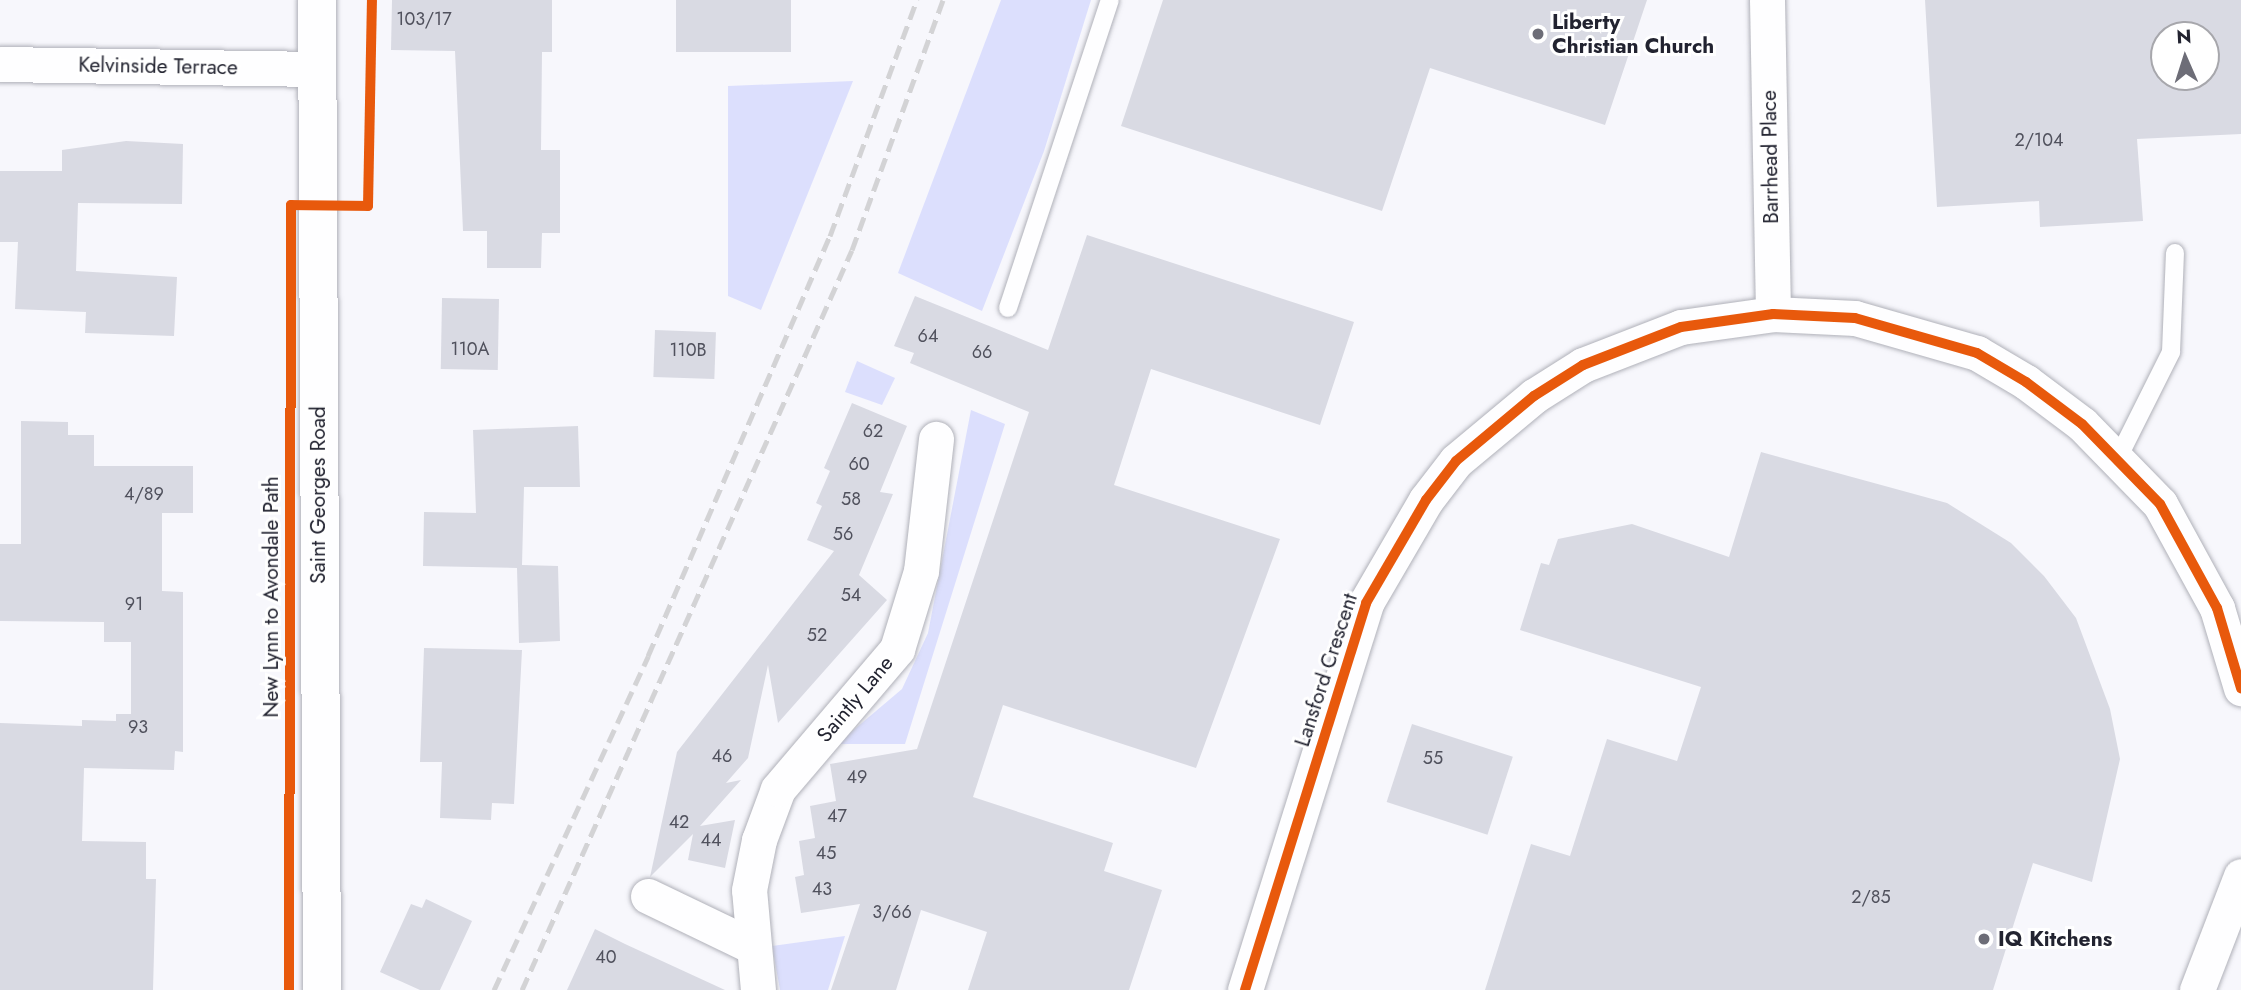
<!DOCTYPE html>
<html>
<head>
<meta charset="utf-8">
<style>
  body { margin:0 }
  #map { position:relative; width:2241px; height:990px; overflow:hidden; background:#f7f7fc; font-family:Jost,sans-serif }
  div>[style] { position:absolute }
  .green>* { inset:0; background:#dcdffd }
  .building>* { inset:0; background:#d9dae3; transform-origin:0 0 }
  .roads { filter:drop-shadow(0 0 2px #b0b1b9) drop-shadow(0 0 2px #b0b1b9) }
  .lane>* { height:18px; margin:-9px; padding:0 9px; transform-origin:9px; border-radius:9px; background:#fefeff }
  .street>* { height:35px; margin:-17.5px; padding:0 17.5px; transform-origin:17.5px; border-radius:17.5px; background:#fefeff }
  .secondary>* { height:38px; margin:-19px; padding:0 19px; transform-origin:19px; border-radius:19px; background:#fefeff }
  .rail>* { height:5px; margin-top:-2.5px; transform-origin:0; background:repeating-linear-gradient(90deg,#d3d3d5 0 14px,transparent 0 21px) }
  .cycleway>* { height:10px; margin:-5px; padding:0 5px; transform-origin:5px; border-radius:5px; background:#e8590c }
  .dots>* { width:19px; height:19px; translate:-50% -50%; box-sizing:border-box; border:4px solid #fff; border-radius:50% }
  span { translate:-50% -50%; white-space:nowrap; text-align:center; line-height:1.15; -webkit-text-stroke:6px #fff; paint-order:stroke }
  .number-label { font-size:18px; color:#50515d }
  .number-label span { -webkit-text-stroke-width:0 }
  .poi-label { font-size:21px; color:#222330; font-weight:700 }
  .left { translate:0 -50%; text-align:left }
  .street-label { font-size:21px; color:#222330 }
  .north { position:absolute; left:2150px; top:21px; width:70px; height:70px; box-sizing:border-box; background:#fff; border:2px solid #a7a7ac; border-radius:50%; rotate:357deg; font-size:19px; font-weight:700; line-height:28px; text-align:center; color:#222330 }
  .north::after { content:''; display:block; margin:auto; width:24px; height:32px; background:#6d6d77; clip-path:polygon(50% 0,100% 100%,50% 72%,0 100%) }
</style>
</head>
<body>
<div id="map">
  <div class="green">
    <div style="clip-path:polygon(1001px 0,1091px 0,1044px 151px,982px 311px,898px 273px)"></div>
    <div style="clip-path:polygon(853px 81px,761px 310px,728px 296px,728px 86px)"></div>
    <div style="clip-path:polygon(857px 361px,895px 378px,882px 405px,845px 392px)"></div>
    <div style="clip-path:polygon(971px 410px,1005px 424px,905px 744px,837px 744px,902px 689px,928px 633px)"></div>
    <div style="clip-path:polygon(845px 936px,828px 990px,780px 990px,772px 946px)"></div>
  </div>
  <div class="building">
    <div style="clip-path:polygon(392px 0,552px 0,552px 52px,542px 52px,541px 150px,560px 150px,560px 233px,542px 233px,541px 268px,487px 268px,487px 231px,463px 231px,455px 51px,391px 50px)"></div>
    <div style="left:676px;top:0;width:115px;height:52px"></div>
    <div style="clip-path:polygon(1163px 0,1647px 0,1605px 125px,1430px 68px,1382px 211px,1121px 126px)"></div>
    <div style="clip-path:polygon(evenodd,1925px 0,2241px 0,2241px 134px,2137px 139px,2143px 221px,2040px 227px,2039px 201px,1937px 207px,1925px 0,2164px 35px,2206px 35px,2206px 77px,2164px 77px,2164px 35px)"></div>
    <div style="clip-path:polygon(126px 141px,183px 144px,182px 204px,78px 203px,76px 271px,177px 277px,174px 336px,85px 333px,86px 312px,15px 309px,18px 242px,0 242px,0 171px,62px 171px,62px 150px)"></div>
    <div style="clip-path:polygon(1087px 235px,1354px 322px,1320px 425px,1151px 369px,1114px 485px,1280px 539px,1196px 768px,1003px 705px,973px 797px,1113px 843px,1104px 871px,1162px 890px,1129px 990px,968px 990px,987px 932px,921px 910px,896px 990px,831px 990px,860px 904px,801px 913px,795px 877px,804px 875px,799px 841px,815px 838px,810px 806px,836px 801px,830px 764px,917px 749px,1029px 412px,910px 363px,914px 353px,894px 346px,915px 296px,1048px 350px)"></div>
    <div style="left:499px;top:299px;width:71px;height:57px;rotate:91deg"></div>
    <div style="left:655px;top:330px;width:61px;height:47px;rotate:2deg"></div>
    <div style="clip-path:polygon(852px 403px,907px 426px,880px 492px,893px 494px,859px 575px,887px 600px,778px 723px,768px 665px,748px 758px,726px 783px,741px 780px,700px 826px,735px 820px,725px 868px,688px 860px,693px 834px,650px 877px,677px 752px,834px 551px,807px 540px,822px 506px,816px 503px,830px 471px,824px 468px)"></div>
    <div style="clip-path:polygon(21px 421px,68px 422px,68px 435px,94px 435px,94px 466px,193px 466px,193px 513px,162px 513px,162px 591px,183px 592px,183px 752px,175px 751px,174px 770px,84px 768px,82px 841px,146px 842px,146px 879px,156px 879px,153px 990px,0 990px,0 723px,82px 726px,82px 720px,116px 721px,116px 714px,131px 714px,131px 642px,104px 642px,104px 622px,0 621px,0 544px,21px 544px)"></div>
    <div style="clip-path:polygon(578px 426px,580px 487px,524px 487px,522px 565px,558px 566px,560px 641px,519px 643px,517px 568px,423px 566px,424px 512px,476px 513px,473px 430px)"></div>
    <div style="clip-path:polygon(1761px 452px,1947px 503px,2011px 543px,2044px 576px,2076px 618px,2110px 709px,2120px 759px,2092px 882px,2033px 863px,1993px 990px,1485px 990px,1531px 844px,1570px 856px,1607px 739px,1677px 761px,1701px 687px,1520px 630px,1541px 563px,1549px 565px,1558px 539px,1632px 524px,1729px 557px)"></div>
    <div style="clip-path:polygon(424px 648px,522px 650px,514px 804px,492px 803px,491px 820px,440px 818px,442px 762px,420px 762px)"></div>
    <div style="left:1412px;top:724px;width:106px;height:82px;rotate:18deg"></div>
    <div style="clip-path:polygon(426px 899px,472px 921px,440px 990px,420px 990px,380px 972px,411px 904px,422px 908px)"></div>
    <div style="clip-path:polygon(595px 929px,625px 944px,725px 990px,567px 990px)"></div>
  </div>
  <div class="roads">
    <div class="lane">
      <div style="left:1008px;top:308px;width:324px;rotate:-71.7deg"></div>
      <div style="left:2118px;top:458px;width:119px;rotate:-63.4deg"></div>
      <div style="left:2171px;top:352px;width:99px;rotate:-87.7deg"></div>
    </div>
    <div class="street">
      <div style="left:1767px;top:0;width:314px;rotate:88.9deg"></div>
      <div style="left:0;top:64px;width:316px;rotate:0.9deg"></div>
      <div style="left:648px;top:896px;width:115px;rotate:25.7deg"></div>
      <div style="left:758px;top:990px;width:100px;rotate:-95.1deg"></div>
      <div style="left:749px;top:890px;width:51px;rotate:-78.7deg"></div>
      <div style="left:759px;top:840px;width:54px;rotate:-69.6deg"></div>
      <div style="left:778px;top:789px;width:184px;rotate:-49.6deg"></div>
      <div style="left:897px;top:649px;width:82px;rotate:-72.9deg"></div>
      <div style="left:921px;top:571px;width:133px;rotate:-83.5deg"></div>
      <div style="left:1245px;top:990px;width:405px;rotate:-72.6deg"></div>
      <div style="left:1366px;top:603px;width:119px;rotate:-59.8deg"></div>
      <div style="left:1426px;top:500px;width:49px;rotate:-52.4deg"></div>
      <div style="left:1456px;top:461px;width:102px;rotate:-39.8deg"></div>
      <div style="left:1534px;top:396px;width:58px;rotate:-32.3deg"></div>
      <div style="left:1583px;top:365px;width:105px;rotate:-21.2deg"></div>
      <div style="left:1681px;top:327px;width:93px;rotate:-8deg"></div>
      <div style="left:1773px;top:314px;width:82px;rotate:2.8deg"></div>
      <div style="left:1855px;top:318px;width:127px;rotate:16deg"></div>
      <div style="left:1977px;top:353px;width:57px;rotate:30.6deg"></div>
      <div style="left:2026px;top:382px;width:70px;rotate:36.9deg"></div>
      <div style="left:2082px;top:424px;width:112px;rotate:45.7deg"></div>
      <div style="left:2160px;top:504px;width:119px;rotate:61.3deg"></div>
      <div style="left:2217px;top:608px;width:84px;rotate:73.3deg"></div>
      <div style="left:2197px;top:990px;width:122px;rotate:-68.9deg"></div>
    </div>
    <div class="secondary">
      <div style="left:317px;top:0;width:990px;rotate:89.71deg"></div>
    </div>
  </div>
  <div class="rail">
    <div style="left:494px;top:990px;width:368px;rotate:-65.2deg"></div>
    <div style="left:648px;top:656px;width:458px;rotate:-66.6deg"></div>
    <div style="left:830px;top:236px;width:252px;rotate:-69.8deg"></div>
    <div style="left:522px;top:990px;width:810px;rotate:-65.97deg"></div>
    <div style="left:852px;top:250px;width:266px;rotate:-70deg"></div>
  </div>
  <div class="cycleway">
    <div style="left:289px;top:990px;width:785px;rotate:-89.85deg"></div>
    <div style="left:291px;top:205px;width:77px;rotate:0.7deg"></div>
    <div style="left:368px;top:206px;width:206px;rotate:-88.9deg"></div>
    <div style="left:1245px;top:990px;width:405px;rotate:-72.6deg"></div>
    <div style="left:1366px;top:603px;width:119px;rotate:-59.8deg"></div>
    <div style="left:1426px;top:500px;width:49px;rotate:-52.4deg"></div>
    <div style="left:1456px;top:461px;width:102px;rotate:-39.8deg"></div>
    <div style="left:1534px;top:396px;width:58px;rotate:-32.3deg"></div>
    <div style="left:1583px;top:365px;width:105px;rotate:-21.2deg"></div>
    <div style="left:1681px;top:327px;width:93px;rotate:-8deg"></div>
    <div style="left:1773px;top:314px;width:82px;rotate:2.8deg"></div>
    <div style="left:1855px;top:318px;width:127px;rotate:16deg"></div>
    <div style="left:1977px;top:353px;width:57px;rotate:30.6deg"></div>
    <div style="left:2026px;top:382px;width:70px;rotate:36.9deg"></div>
    <div style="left:2082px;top:424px;width:112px;rotate:45.7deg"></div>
    <div style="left:2160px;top:504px;width:119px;rotate:61.3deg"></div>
    <div style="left:2217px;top:608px;width:84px;rotate:73.3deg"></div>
  </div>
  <div class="dots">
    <div style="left:1538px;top:34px;background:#6d6d77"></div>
    <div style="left:1984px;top:939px;background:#6d6d77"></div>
  </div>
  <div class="number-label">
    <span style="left:424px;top:19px">103/17</span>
    <span style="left:2039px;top:140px">2/104</span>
    <span style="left:928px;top:336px">64</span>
    <span style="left:470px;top:349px">110A</span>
    <span style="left:688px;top:350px">110B</span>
    <span style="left:982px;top:352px">66</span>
    <span style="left:873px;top:431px">62</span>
    <span style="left:859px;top:464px">60</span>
    <span style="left:144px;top:494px">4/89</span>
    <span style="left:851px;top:499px">58</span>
    <span style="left:843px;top:534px">56</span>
    <span style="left:851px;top:595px">54</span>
    <span style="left:134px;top:604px">91</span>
    <span style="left:817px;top:635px">52</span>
    <span style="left:138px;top:727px">93</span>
    <span style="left:722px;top:756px">46</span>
    <span style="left:1433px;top:758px">55</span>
    <span style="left:857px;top:777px">49</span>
    <span style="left:837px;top:816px">47</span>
    <span style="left:679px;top:822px">42</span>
    <span style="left:711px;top:840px">44</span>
    <span style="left:826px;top:853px">45</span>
    <span style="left:822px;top:889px">43</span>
    <span style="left:1871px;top:897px">2/85</span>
    <span style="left:892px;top:912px">3/66</span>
    <span style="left:606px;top:957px">40</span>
  </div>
  <div class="poi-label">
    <span class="left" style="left:1552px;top:34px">Liberty<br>Christian Church</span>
    <span class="left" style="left:1998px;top:939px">IQ Kitchens</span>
  </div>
  <div class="street-label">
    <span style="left:158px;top:66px;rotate:1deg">Kelvinside Terrace</span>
    <span style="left:1770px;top:157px;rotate:-91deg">Barrhead Place</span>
    <span style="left:318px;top:495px;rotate:-90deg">Saint Georges Road</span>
    <span style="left:271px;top:597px;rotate:-90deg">New Lynn to Avondale Path</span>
    <span style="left:1326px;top:670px;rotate:-72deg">Lansford Crescent</span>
    <span style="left:855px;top:699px;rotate:-50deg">Saintly Lane</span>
  </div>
  <div class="north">N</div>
</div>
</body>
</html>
